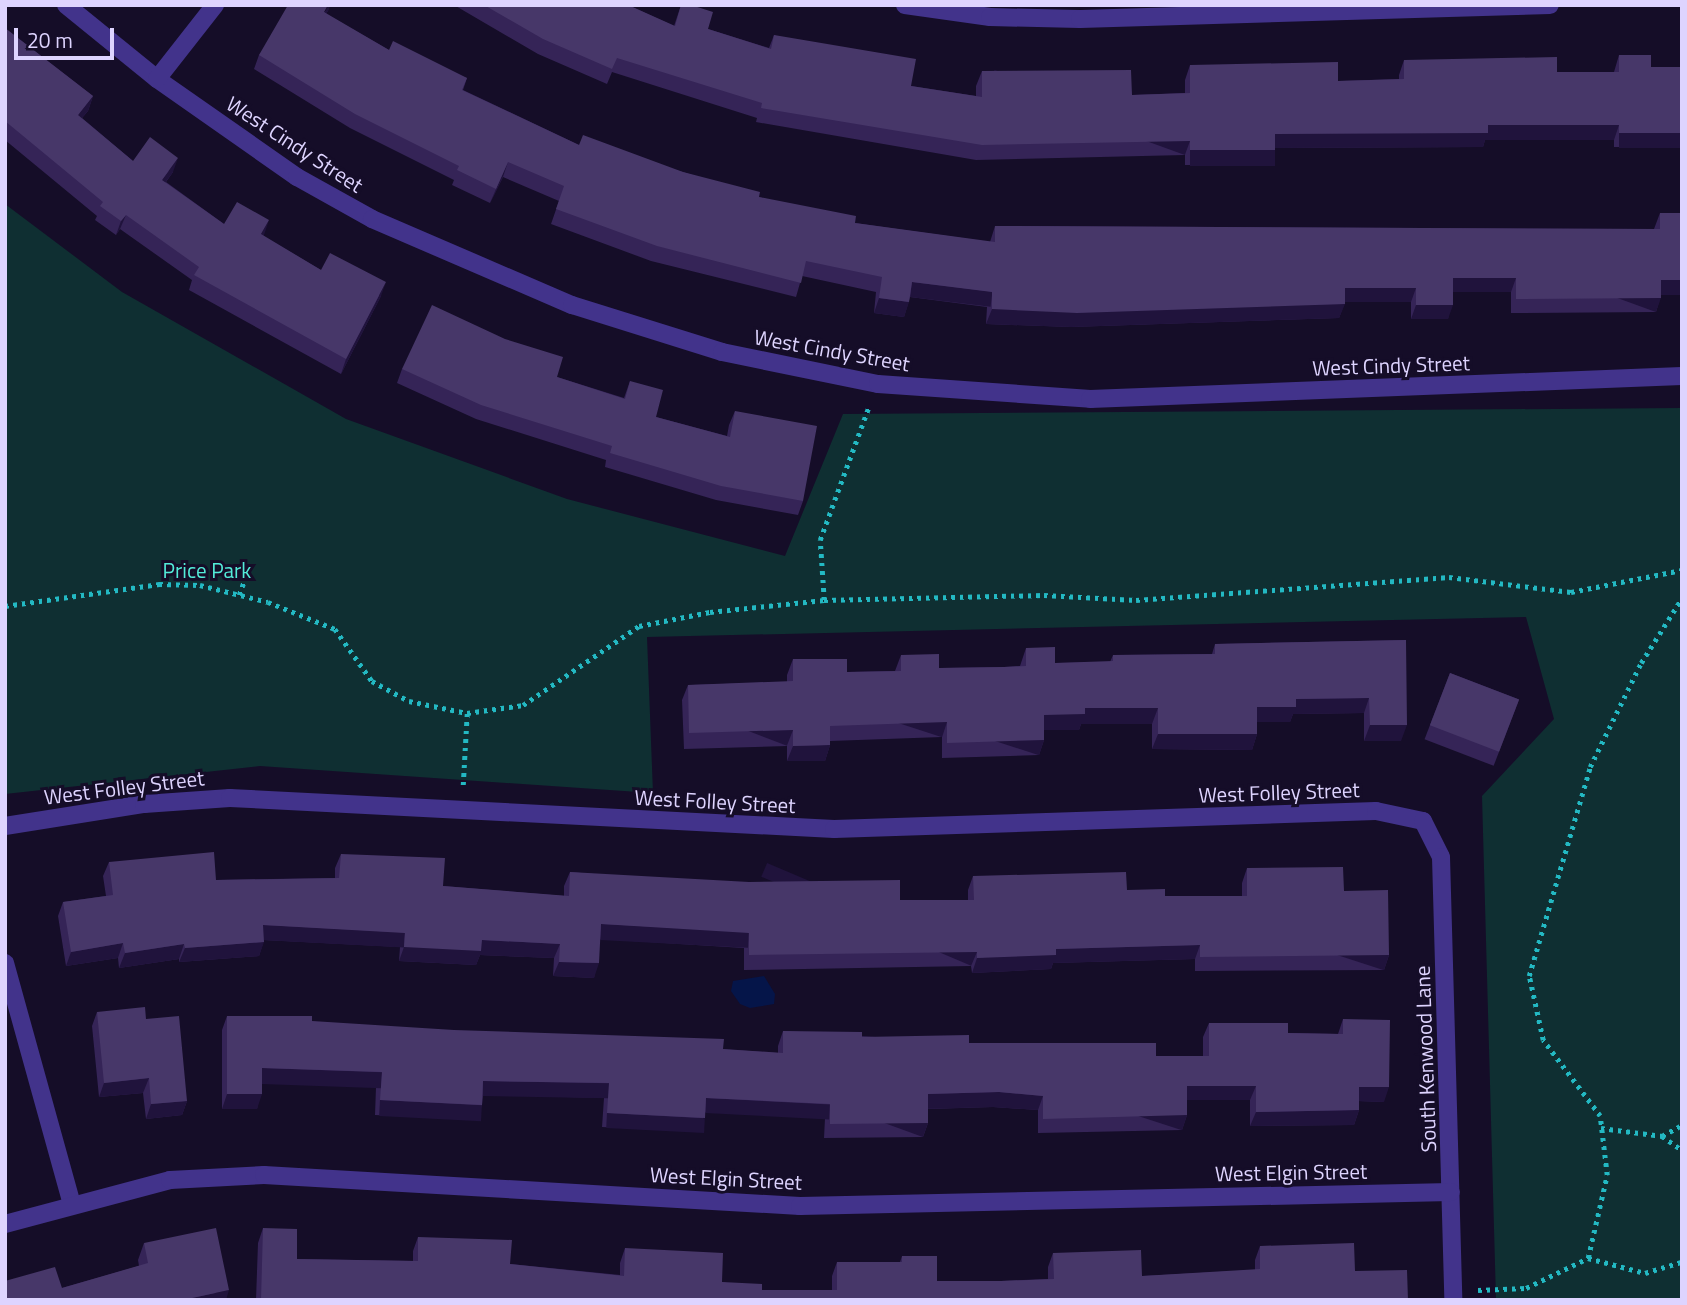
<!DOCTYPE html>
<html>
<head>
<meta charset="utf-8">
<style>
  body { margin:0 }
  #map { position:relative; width:1687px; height:1305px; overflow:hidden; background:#150d28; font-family:"Titillium Web",sans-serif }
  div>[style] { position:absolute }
  .green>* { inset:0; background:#0f2f32 }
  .water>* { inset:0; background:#051549 }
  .path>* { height:4.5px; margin-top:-2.25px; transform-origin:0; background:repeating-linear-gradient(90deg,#23b9c3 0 3.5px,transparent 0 8.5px) }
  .minor>* { height:18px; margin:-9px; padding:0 9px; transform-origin:9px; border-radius:9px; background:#42338b }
  .wall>* { inset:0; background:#352457; transform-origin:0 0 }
  .shaded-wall>* { inset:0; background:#20133c; transform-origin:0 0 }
  .building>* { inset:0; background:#473769; transform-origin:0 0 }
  span { translate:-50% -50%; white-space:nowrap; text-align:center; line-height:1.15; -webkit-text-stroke:6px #150d28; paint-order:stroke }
  .street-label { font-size:21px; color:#ded4ff }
  .park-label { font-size:21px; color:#53ebd8 }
  .frame { position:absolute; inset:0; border:7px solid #ded4ff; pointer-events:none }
  .scale { position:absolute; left:14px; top:28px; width:100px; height:32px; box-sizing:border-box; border:4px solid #ded4ff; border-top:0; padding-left:9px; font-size:21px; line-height:24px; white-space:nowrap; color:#ded4ff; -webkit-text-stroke:5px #150d28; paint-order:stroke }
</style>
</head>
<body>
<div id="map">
  <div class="green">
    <div style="clip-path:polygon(5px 204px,122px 292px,346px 419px,567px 499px,785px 556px,843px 414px,1682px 408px,1682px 1300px,1496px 1300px,1482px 796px,1554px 719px,1526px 617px,647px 637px,653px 793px,260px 766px,5px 794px)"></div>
  </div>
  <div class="water">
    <div style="clip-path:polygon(764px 976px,775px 994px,774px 1004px,750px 1008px,740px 1004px,731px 991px,733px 981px)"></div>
  </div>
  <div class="path">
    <div style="left:239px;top:595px;width:29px;rotate:-70deg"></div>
    <div style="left:824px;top:600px;width:60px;rotate:-93.8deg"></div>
    <div style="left:820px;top:540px;width:143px;rotate:-69.9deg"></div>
    <div style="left:5px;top:606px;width:156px;rotate:-8.1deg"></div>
    <div style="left:159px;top:584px;width:41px;rotate:1.4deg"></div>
    <div style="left:200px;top:585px;width:70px;rotate:14deg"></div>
    <div style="left:268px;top:602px;width:72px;rotate:21.9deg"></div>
    <div style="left:335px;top:629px;width:64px;rotate:54.6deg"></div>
    <div style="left:372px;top:681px;width:42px;rotate:28.4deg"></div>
    <div style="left:409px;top:701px;width:59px;rotate:11.7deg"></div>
    <div style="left:467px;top:713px;width:57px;rotate:-8.1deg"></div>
    <div style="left:523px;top:705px;width:140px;rotate:-34.3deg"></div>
    <div style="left:639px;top:626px;width:72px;rotate:-11.2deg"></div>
    <div style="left:710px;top:612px;width:115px;rotate:-6deg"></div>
    <div style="left:824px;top:600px;width:220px;rotate:-1.3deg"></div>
    <div style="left:1044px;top:595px;width:92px;rotate:3.1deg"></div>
    <div style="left:1136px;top:600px;width:314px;rotate:-4.2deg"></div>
    <div style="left:1449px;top:577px;width:123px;rotate:7deg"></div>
    <div style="left:1571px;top:592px;width:113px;rotate:-11.2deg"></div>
    <div style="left:463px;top:785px;width:72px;rotate:-86.8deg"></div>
    <div style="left:1601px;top:1128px;width:62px;rotate:7.5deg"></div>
    <div style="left:1662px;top:1136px;width:24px;rotate:35deg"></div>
    <div style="left:1662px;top:1136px;width:23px;rotate:-29deg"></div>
    <div style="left:1588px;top:1258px;width:59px;rotate:14.7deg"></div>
    <div style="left:1645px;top:1273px;width:39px;rotate:-17deg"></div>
    <div style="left:1478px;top:1290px;width:48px;rotate:-2.4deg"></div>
    <div style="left:1526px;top:1288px;width:69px;rotate:-25.8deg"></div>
    <div style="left:1588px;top:1258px;width:85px;rotate:-77.1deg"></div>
    <div style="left:1607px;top:1175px;width:59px;rotate:-96.8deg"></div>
    <div style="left:1600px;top:1116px;width:95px;rotate:-126.9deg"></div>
    <div style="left:1543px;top:1040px;width:66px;rotate:-102.3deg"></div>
    <div style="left:1529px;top:976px;width:218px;rotate:-73.7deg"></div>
    <div style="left:1590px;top:767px;width:116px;rotate:-63.9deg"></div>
    <div style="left:1641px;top:663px;width:77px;rotate:-57.8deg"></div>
  </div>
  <div class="minor">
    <div style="left:66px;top:5px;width:117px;rotate:39.1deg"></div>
    <div style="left:157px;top:79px;width:171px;rotate:35deg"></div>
    <div style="left:297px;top:177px;width:86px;rotate:29.2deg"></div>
    <div style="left:372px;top:219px;width:218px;rotate:23.3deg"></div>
    <div style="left:572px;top:305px;width:157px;rotate:17.4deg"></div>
    <div style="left:722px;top:352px;width:159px;rotate:11.6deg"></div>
    <div style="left:878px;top:384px;width:213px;rotate:4deg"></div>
    <div style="left:1090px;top:399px;width:592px;rotate:-2.22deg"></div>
    <div style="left:905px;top:5px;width:86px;rotate:8deg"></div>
    <div style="left:990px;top:17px;width:90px;rotate:1.3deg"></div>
    <div style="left:1080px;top:19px;width:470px;rotate:-1.7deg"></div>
    <div style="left:157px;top:79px;width:94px;rotate:-51.9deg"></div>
    <div style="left:5px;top:826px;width:141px;rotate:-9deg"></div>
    <div style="left:144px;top:804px;width:86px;rotate:-4deg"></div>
    <div style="left:230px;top:798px;width:605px;rotate:2.94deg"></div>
    <div style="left:834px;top:829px;width:542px;rotate:-1.9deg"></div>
    <div style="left:1376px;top:811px;width:48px;rotate:12deg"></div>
    <div style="left:1423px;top:821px;width:40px;rotate:63.4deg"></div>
    <div style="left:1441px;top:857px;width:443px;rotate:88.4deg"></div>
    <div style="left:5px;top:963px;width:250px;rotate:74.5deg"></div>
    <div style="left:5px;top:1224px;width:171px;rotate:-14.9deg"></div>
    <div style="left:170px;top:1180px;width:94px;rotate:-3deg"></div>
    <div style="left:264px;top:1175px;width:537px;rotate:3.31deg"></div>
    <div style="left:800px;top:1206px;width:651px;rotate:-1.23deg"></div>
  </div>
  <div class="wall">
    <div style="clip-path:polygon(454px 5px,628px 5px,674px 26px,681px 5px,708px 29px,769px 48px,774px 35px,911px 86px,976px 96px,976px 86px,982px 71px,1132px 95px,1185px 93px,1185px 80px,1190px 65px,1338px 81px,1399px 79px,1399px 75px,1404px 60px,1557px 72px,1614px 72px,1619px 55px,1651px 67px,1682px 147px,1614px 147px,1614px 140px,1485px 140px,1483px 147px,1275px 148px,1270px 165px,1185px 165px,1185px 155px,976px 160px,756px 122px,757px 118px,612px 72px,607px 84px,538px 54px)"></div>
    <div style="clip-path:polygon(329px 9px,326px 14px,389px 50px,467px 78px,463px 90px,579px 145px,683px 172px,759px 197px,855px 223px,990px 242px,995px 226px,1654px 229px,1660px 213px,1682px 295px,1661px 295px,1656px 312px,1511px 313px,1511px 292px,1453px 292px,1448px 319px,1411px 319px,1411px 302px,1345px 302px,1339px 318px,1071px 327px,986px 324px,987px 307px,910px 297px,904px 317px,874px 313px,876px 292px,802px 276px,796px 297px,651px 261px,551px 224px,559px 201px,503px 177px,490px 203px,452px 185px,454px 180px,350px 128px,254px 69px,259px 55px)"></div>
    <div style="clip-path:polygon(5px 28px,93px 96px,88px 111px,82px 118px,133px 161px,173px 172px,166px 182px,224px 224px,263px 236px,321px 270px,381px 296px,341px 374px,189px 290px,192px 280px,120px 229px,116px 235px,95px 220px,97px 216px,5px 140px)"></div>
    <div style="clip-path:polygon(402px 369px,557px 377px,624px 398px,630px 381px,656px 417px,727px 436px,729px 425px,735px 411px,803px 501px,798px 515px,716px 500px,605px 467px,606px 460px,476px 419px,397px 383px)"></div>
    <div style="clip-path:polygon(1406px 640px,1401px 741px,1364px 741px,1364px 713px,1293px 714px,1290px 722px,1257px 722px,1257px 734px,1252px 750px,1152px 749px,1152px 724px,1081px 724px,1079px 730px,1044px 730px,1044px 740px,1039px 755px,942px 758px,942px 737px,830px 741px,830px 745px,825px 761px,787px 761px,787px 746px,684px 749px,682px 700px,688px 685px,787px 682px,787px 675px,793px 659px,847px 672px,895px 671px,901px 655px,939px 668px,1004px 667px,1020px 666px,1026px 648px,1055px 663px,1110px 662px,1113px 655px,1212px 654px,1215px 644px)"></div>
    <div style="left:1450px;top:673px;width:74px;height:71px;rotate:21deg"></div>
    <div style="clip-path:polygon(341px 854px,443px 886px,564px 896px,564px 886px,570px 872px,900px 900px,968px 900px,968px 890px,973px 876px,1127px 890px,1165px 896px,1242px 896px,1242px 883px,1247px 868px,1344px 891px,1389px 955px,1384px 970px,1195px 971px,1195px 959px,1053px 963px,1051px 969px,972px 973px,971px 966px,744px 970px,744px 948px,600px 939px,594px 978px,553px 976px,554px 958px,480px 955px,476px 965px,399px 961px,400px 947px,264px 940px,259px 956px,179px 962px,179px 959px,119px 968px,118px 958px,66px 966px,58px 916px,63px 902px,106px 896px,103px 876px,109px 862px,216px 880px,335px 878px,335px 868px)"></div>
    <div style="clip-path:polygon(97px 1012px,146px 1019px,187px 1101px,182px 1115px,146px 1119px,143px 1093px,99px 1097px,92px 1026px)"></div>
    <div style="clip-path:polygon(227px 1016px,778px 1053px,778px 1046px,783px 1031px,969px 1043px,1156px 1056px,1203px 1056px,1203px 1037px,1209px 1023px,1288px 1033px,1338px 1034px,1343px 1019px,1384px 1102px,1359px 1101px,1359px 1110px,1354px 1125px,1250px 1126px,1250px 1100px,1187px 1100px,1187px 1115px,1182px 1130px,1038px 1133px,1038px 1110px,993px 1107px,928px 1109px,928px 1123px,923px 1137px,824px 1138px,825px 1118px,705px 1112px,699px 1132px,602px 1127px,604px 1098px,483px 1095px,482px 1105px,477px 1120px,375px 1115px,376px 1087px,262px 1083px,257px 1109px,222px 1109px,222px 1030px)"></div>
    <div style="clip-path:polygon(263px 1228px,297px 1259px,413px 1261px,413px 1251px,418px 1237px,510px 1264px,620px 1275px,620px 1263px,625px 1248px,722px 1282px,762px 1290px,832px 1290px,832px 1276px,837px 1262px,900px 1262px,902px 1256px,937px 1281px,1001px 1281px,1048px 1279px,1048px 1267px,1053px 1253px,1142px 1276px,1255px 1270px,1255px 1260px,1260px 1246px,1355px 1271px,1408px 1300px,256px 1300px,258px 1243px)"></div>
    <div style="clip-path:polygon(144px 1243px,226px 1300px,62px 1288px,139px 1266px,138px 1260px)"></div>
  </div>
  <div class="shaded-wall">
    <div style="clip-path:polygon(328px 5px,330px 5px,329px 9px,319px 27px)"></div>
    <div style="clip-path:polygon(93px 96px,88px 111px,72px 129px,78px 115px)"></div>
    <div style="clip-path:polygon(1488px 125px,1619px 125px,1614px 140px,1485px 140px,1483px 147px,1270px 148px,1275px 134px)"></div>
    <div style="left:1619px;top:133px;width:63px;height:15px"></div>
    <div style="left:1190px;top:141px;width:15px;height:208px;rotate:110deg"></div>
    <div style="left:1190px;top:150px;width:85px;height:16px"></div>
    <div style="clip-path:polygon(178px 158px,173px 172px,157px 194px,162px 180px)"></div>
    <div style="clip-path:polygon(508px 162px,503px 177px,490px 203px,496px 189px)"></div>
    <div style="clip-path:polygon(126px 215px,120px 229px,116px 235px,121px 221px)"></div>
    <div style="clip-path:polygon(269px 220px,264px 235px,255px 248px,261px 234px)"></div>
    <div style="clip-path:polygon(1453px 278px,1516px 278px,1511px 292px,1448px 292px)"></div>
    <div style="clip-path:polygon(1661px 280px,1682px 280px,1682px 295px,1656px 295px)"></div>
    <div style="clip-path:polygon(386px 282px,381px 296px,341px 374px,346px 359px)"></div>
    <div style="left:912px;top:282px;width:81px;height:15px;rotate:7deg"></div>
    <div style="clip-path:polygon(1345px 288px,1416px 288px,1411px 302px,1339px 302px)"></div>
    <div style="clip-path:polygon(879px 298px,909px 302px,904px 317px,874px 313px)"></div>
    <div style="left:1661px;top:298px;width:15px;height:145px;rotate:110deg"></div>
    <div style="clip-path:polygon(1345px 304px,1339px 318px,1071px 327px,986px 324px,992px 309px)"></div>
    <div style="clip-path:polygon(1416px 305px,1453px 305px,1448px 319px,1411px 319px)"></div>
    <div style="clip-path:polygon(1369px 698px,1364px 713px,1293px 714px,1290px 722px,1252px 722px,1257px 707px,1296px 699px)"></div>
    <div style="clip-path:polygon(1085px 708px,1158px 708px,1152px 724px,1081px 724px,1079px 730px,1039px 730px,1044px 715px)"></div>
    <div style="left:947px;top:722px;width:16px;height:117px;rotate:108deg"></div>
    <div style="clip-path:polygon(1370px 725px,1407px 725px,1401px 741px,1364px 741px)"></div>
    <div style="left:793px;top:730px;width:17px;height:104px;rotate:111deg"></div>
    <div style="clip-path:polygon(1158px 734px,1257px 734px,1252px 750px,1152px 749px)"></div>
    <div style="left:1044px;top:740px;width:16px;height:97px;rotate:108deg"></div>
    <div style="clip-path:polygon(830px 745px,825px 761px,787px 761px,793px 746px)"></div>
    <div style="left:601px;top:924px;width:148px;height:16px;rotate:3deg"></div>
    <div style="left:263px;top:925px;width:142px;height:15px;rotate:3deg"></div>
    <div style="clip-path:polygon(482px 940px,560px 944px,554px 958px,480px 955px,476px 965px,399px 961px,404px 947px)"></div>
    <div style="clip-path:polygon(264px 942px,259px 956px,179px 962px,185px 948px)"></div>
    <div style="clip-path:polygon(123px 943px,118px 958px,66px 966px,71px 952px)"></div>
    <div style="clip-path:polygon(184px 944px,179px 959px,119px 968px,125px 953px)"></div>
    <div style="clip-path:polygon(1200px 945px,1195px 959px,1053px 963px,1051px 969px,972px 973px,977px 958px,1056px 949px)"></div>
    <div style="left:977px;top:952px;width:15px;height:228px;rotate:113deg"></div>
    <div style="left:1389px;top:955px;width:16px;height:189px;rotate:108deg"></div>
    <div style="clip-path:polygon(559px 962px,599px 963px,594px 978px,553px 976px)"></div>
    <div style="left:262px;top:1068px;width:120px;height:16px;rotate:2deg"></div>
    <div style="clip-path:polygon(149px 1078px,143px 1093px,99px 1097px,104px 1083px)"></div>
    <div style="left:483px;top:1081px;width:126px;height:15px;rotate:1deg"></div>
    <div style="clip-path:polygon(1187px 1086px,1256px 1086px,1250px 1100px,1182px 1100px)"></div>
    <div style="clip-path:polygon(1359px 1087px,1389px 1087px,1384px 1102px,1354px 1101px)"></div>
    <div style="clip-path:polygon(999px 1092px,1043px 1096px,1038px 1110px,993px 1107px,922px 1109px,928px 1094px)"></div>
    <div style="clip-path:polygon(227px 1094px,262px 1094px,257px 1109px,222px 1109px)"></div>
    <div style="left:706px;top:1098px;width:124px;height:15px;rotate:3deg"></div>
    <div style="left:380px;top:1100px;width:102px;height:16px;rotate:3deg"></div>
    <div style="clip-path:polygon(187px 1101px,182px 1115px,146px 1119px,151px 1104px)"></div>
    <div style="clip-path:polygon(1359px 1110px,1354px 1125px,1250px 1126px,1256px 1112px)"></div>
    <div style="left:607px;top:1113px;width:98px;height:15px;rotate:3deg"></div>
    <div style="left:1187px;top:1115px;width:16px;height:144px;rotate:108deg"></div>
    <div style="left:928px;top:1123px;width:15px;height:98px;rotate:110deg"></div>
    <div style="clip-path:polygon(229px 1290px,226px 1300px,183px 1300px)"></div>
  </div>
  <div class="building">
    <div style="clip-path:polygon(288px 5px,328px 5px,324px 12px,389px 50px,393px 41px,467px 78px,462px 90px,579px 145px,583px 135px,683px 172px,760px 192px,759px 197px,856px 216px,855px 223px,995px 242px,995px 226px,1660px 229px,1660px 213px,1682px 213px,1682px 280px,1661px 280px,1661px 298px,1516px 299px,1516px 278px,1453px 278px,1453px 305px,1416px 305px,1416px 288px,1345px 288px,1345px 304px,1077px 313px,992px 309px,992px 292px,912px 282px,909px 302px,879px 298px,882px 277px,806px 261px,801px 283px,657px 246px,556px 209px,564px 186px,508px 162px,496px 189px,457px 170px,459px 166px,355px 114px,259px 55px)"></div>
    <div style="clip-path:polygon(484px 5px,628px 5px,675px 26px,681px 5px,691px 5px,713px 12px,708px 29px,771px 49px,774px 35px,916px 59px,911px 86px,982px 97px,982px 71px,1131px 70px,1132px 95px,1190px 93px,1190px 65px,1338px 62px,1338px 81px,1404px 79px,1404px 60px,1557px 57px,1557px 72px,1619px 72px,1619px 55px,1651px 55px,1651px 67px,1682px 67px,1682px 133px,1619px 133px,1619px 125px,1488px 125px,1488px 133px,1275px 134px,1275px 150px,1190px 150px,1190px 141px,982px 145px,761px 108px,762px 103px,617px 58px,612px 69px,543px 39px)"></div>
    <div style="clip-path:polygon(5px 28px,93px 96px,78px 115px,133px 161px,150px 137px,178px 158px,162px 180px,224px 224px,237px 202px,269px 220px,261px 234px,321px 270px,330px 253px,386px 282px,346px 359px,194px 275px,199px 267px,126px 215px,121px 221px,100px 206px,103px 202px,5px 121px)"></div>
    <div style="clip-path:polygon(432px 305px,505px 339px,563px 357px,557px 377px,625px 399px,630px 381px,663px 390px,656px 417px,730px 437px,735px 411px,817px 426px,803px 501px,721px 486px,610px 453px,612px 446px,481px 405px,402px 369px)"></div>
    <div style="clip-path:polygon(1406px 640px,1407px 725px,1370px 725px,1369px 698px,1296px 699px,1296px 707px,1257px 707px,1257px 734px,1158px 734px,1158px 708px,1085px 708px,1085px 714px,1044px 715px,1044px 740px,947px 743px,947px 722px,830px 726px,830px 745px,793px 746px,793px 730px,689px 733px,688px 685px,793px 681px,793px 659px,847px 659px,847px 672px,901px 671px,901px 655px,939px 654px,939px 668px,1004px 667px,1026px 666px,1026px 648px,1055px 647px,1055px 663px,1113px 661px,1113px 655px,1215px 654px,1215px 644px)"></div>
    <div style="left:1450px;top:673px;width:74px;height:56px;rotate:21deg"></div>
    <div style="clip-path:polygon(214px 852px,216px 880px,339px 878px,341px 854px,445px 858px,443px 886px,569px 896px,570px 872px,749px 882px,900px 880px,900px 900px,974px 900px,973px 876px,1126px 872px,1127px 890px,1165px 889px,1165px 896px,1247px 896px,1247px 868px,1343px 867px,1344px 891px,1388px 890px,1389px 955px,1200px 957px,1200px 945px,1056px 949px,1056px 955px,977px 958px,977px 952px,749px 955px,749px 933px,601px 924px,599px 963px,559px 962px,560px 944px,482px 940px,481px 951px,404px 947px,405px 933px,263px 925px,264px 942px,185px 948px,184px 944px,125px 953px,123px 943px,71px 952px,63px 902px,113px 895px,109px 862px)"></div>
    <div style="clip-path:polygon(145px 1007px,146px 1019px,179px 1016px,187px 1101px,151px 1104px,149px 1078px,104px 1083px,97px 1012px)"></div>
    <div style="clip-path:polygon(227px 1016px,312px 1016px,312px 1021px,454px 1030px,724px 1039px,723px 1049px,783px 1053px,783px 1031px,862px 1032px,862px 1037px,969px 1035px,969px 1043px,1156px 1043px,1156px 1056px,1209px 1056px,1209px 1023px,1288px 1023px,1288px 1033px,1343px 1034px,1343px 1019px,1390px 1020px,1389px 1087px,1359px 1087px,1359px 1110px,1256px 1112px,1256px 1086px,1187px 1086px,1187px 1115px,1043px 1119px,1043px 1096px,999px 1092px,928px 1094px,928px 1123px,830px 1124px,830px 1104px,706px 1098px,705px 1118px,607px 1113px,609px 1083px,483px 1081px,482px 1105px,380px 1100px,382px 1072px,262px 1068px,262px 1094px,227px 1094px)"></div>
    <div style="clip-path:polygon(216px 1228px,229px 1290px,183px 1300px,5px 1300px,5px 1281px,55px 1267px,62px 1288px,148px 1263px,144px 1243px)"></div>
    <div style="clip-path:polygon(263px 1228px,297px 1229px,297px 1259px,418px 1261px,418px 1237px,512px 1240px,510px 1264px,624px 1276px,625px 1248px,723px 1253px,722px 1282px,762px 1284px,762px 1290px,837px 1290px,837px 1262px,902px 1262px,902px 1256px,937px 1256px,937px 1281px,1001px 1281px,1054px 1279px,1053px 1253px,1141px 1250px,1142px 1276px,1260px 1269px,1260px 1246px,1354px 1243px,1355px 1271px,1407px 1270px,1408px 1300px,261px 1300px)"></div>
  </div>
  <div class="street-label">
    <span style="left:295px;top:144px;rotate:33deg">West Cindy Street</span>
    <span style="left:832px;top:350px;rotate:10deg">West Cindy Street</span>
    <span style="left:1391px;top:365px;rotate:-2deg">West Cindy Street</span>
    <span style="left:124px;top:787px;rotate:-7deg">West Folley Street</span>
    <span style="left:1279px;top:792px;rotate:-2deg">West Folley Street</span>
    <span style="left:715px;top:801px;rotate:3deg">West Folley Street</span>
    <span style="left:1425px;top:1059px;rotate:-92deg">South Kenwood Lane</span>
    <span style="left:1291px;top:1172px;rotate:-1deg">West Elgin Street</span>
    <span style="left:726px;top:1178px;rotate:3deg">West Elgin Street</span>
  </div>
  <div class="park-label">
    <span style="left:207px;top:570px">Price Park</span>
  </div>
  <div class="frame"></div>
  <div class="scale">20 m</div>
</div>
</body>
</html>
